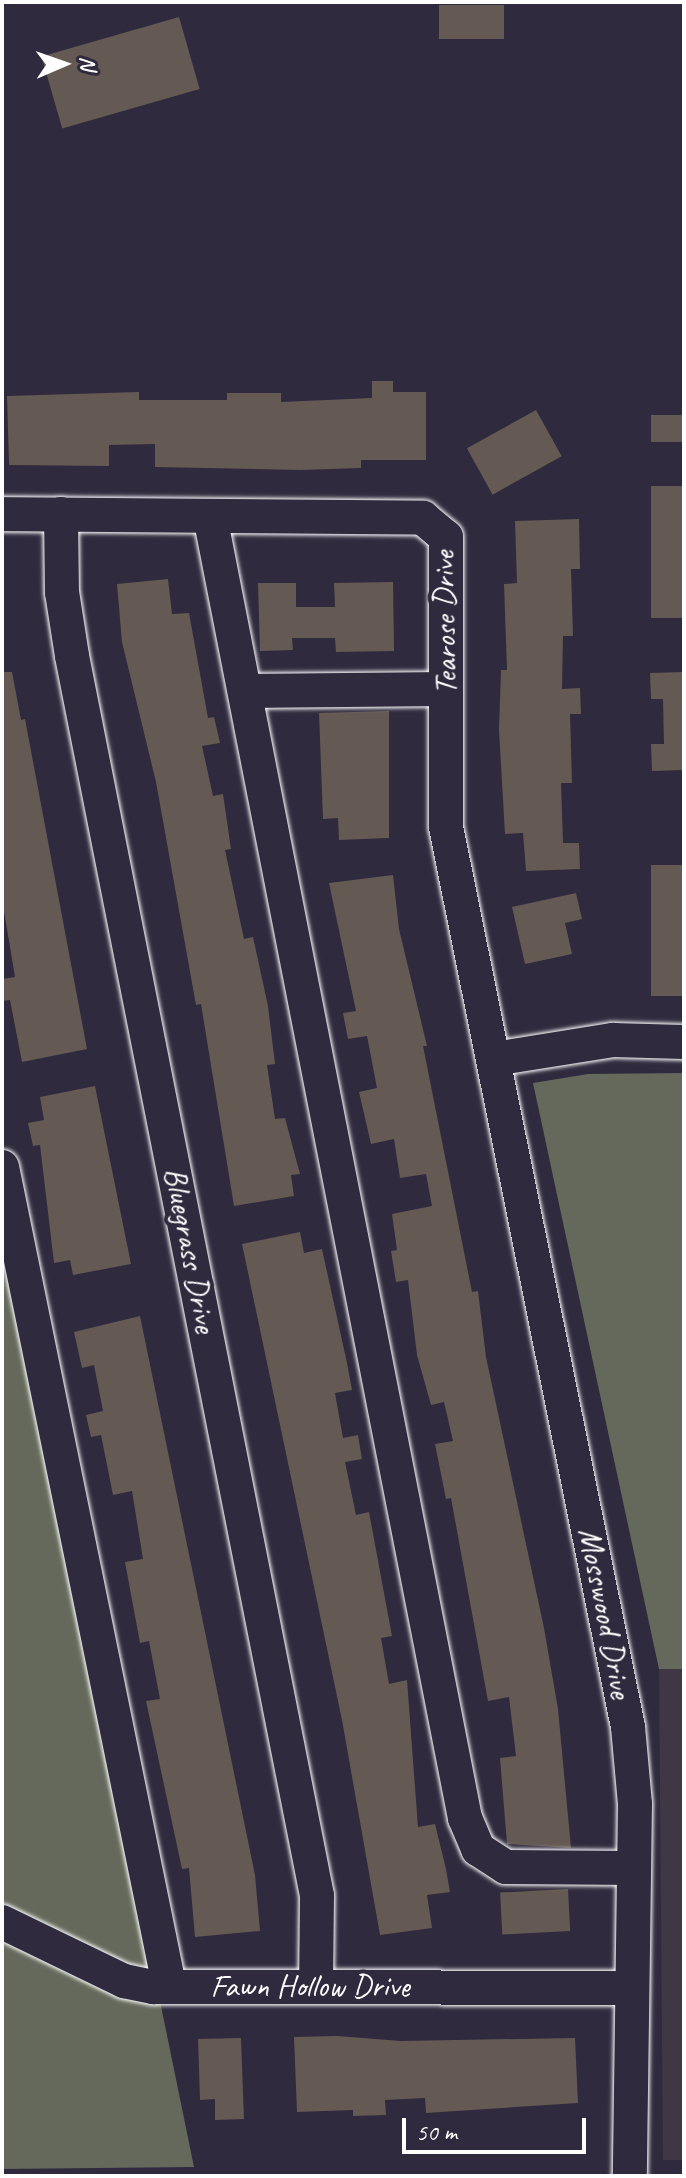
<!DOCTYPE html>
<html>
<head>
<meta charset="utf-8">
<style>
  body { margin:0 }
  #map { position:relative; width:686px; height:2178px; overflow:hidden; background:#2f2a3d; font-family:Caveat,sans-serif }
  div>[style] { position:absolute }
  .built>* { inset:0; background:#3f3844 }
  .green>* { inset:0; background:#64695b }
  .building>* { inset:0; background:#655954; transform-origin:0 0 }
  .roads { filter:drop-shadow(0 0 2px #fff) drop-shadow(0 0 2px #fff) }
  .minor>* { height:34px; margin:-17px; padding:0 17px; transform-origin:17px; border-radius:17px; background:#2f2a3d }
  span { translate:-50% -50%; white-space:nowrap; text-align:center; line-height:1.15; -webkit-text-stroke:8px #2f2a3d; paint-order:stroke }
  .street-label { font-size:32px; color:#fff }
  .frame { position:absolute; inset:0; border:4px solid #fff; pointer-events:none }
  .north { position:absolute; left:24px; top:24px; width:80px; height:80px; -webkit-text-stroke:6px #2f2a3d; paint-order:stroke; rotate:88deg; font-size:22px; font-weight:700; line-height:32px; text-align:center; color:#fff }
  .north::after { content:''; display:block; margin:auto; width:28px; height:36px; background:#fff; clip-path:polygon(50% 0,100% 100%,50% 72%,0 100%) }
  .scale { position:absolute; left:402px; top:2118px; width:184px; height:36px; box-sizing:border-box; border:4px solid #fff; border-top:0; padding-left:10px; font-size:24px; line-height:28px; white-space:nowrap; color:#fff; -webkit-text-stroke:6px #2f2a3d; paint-order:stroke }
</style>
</head>
<body>
<div id="map">
  <div class="built">
    <div style="clip-path:polygon(659px 1669px,684px 1669px,684px 2160px,663px 2160px)"></div>
  </div>
  <div class="green">
    <div style="clip-path:polygon(684px 1073px,684px 1669px,659px 1669px,533px 1083px,588px 1074px)"></div>
    <div style="clip-path:polygon(2px 1230px,194px 2167px,2px 2169px)"></div>
  </div>
  <div class="building">
    <div style="left:439px;top:5px;width:65px;height:34px"></div>
    <div style="left:179px;top:17px;width:75px;height:143px;rotate:74deg"></div>
    <div style="clip-path:polygon(372px 381px,393px 381px,393px 392px,426px 392px,426px 460px,361px 460px,361px 468px,301px 470px,155px 467px,155px 444px,109px 445px,109px 466px,9px 465px,7px 396px,139px 392px,139px 400px,227px 400px,227px 393px,281px 393px,281px 402px,372px 398px)"></div>
    <div style="left:536px;top:410px;width:53px;height:79px;rotate:61deg"></div>
    <div style="left:684px;top:415px;width:27px;height:33px;rotate:90deg"></div>
    <div style="left:684px;top:486px;width:132px;height:33px;rotate:90deg"></div>
    <div style="clip-path:polygon(579px 519px,580px 569px,571px 569px,573px 636px,563px 636px,562px 689px,580px 688px,581px 714px,570px 714px,572px 783px,561px 783px,563px 843px,579px 843px,580px 869px,526px 871px,523px 833px,505px 834px,499px 730px,501px 670px,507px 670px,504px 584px,517px 583px,515px 521px)"></div>
    <div style="clip-path:polygon(168px 579px,172px 614px,189px 613px,208px 718px,214px 717px,220px 743px,202px 746px,213px 796px,223px 794px,231px 849px,225px 850px,244px 939px,253px 937px,268px 1006px,275px 1064px,267px 1065px,275px 1119px,285px 1118px,300px 1174px,291px 1175px,294px 1196px,234px 1206px,201px 1004px,196px 1005px,156px 782px,122px 642px,117px 584px)"></div>
    <div style="clip-path:polygon(393px 582px,394px 651px,336px 652px,335px 638px,292px 638px,293px 650px,260px 651px,258px 583px,296px 583px,296px 607px,335px 607px,334px 583px)"></div>
    <div style="clip-path:polygon(2px 672px,12px 672px,21px 720px,25px 719px,87px 1049px,22px 1062px,10px 1000px,2px 1001px,2px 979px,15px 977px,2px 899px)"></div>
    <div style="clip-path:polygon(684px 672px,684px 770px,652px 771px,651px 744px,664px 744px,663px 699px,651px 699px,650px 673px)"></div>
    <div style="clip-path:polygon(389px 711px,389px 838px,339px 840px,338px 818px,323px 819px,319px 713px)"></div>
    <div style="left:684px;top:865px;width:131px;height:33px;rotate:90deg"></div>
    <div style="clip-path:polygon(393px 875px,399px 929px,427px 1046px,423px 1046px,472px 1292px,478px 1291px,486px 1357px,544px 1628px,558px 1709px,571px 1848px,507px 1844px,500px 1758px,516px 1756px,509px 1697px,488px 1701px,451px 1498px,446px 1499px,435px 1444px,453px 1441px,444px 1402px,431px 1405px,417px 1355px,408px 1280px,396px 1282px,391px 1251px,397px 1250px,392px 1214px,432px 1206px,426px 1174px,400px 1178px,394px 1139px,371px 1144px,359px 1092px,377px 1088px,367px 1036px,348px 1039px,343px 1013px,356px 1011px,329px 883px)"></div>
    <div style="clip-path:polygon(576px 893px,582px 919px,565px 923px,572px 954px,525px 964px,512px 907px)"></div>
    <div style="clip-path:polygon(95px 1086px,131px 1264px,73px 1275px,70px 1260px,54px 1263px,40px 1145px,33px 1146px,28px 1123px,44px 1120px,40px 1097px)"></div>
    <div style="clip-path:polygon(300px 1232px,304px 1253px,322px 1249px,347px 1363px,352px 1390px,335px 1393px,343px 1438px,358px 1435px,362px 1459px,345px 1462px,356px 1515px,369px 1512px,392px 1636px,381px 1638px,389px 1684px,407px 1680px,418px 1827px,435px 1824px,446px 1869px,450px 1892px,427px 1895px,432px 1928px,380px 1935px,342px 1720px,242px 1244px)"></div>
    <div style="clip-path:polygon(140px 1316px,255px 1875px,260px 1931px,195px 1937px,189px 1868px,182px 1869px,146px 1701px,160px 1699px,149px 1641px,140px 1643px,125px 1562px,143px 1559px,132px 1491px,113px 1495px,101px 1435px,91px 1437px,86px 1415px,103px 1411px,94px 1365px,82px 1368px,74px 1332px)"></div>
    <div style="left:568px;top:1889px;width:42px;height:68px;rotate:87deg"></div>
    <div style="clip-path:polygon(337px 2036px,401px 2041px,575px 2038px,578px 2103px,426px 2113px,425px 2098px,385px 2100px,386px 2115px,353px 2116px,353px 2110px,297px 2112px,294px 2037px)"></div>
    <div style="clip-path:polygon(241px 2038px,244px 2119px,215px 2120px,215px 2099px,200px 2100px,198px 2039px)"></div>
  </div>
  <div class="roads">
    <div class="minor">
      <div style="left:2px;top:514px;width:421px;rotate:0.5deg"></div>
      <div style="left:423px;top:518px;width:30px;rotate:40deg"></div>
      <div style="left:446px;top:537px;width:290px;rotate:90deg"></div>
      <div style="left:446px;top:827px;width:918px;rotate:78.57deg"></div>
      <div style="left:628px;top:1727px;width:77px;rotate:84.8deg"></div>
      <div style="left:635px;top:1804px;width:372px;rotate:90.8deg"></div>
      <div style="left:61px;top:514px;width:78px;rotate:89.3deg"></div>
      <div style="left:62px;top:592px;width:65px;rotate:81.1deg"></div>
      <div style="left:72px;top:656px;width:1264px;rotate:78.82deg"></div>
      <div style="left:317px;top:1896px;width:90px;rotate:90.6deg"></div>
      <div style="left:210px;top:516px;width:1327px;rotate:78.92deg"></div>
      <div style="left:465px;top:1818px;width:34px;rotate:67deg"></div>
      <div style="left:478px;top:1849px;width:33px;rotate:33deg"></div>
      <div style="left:506px;top:1867px;width:128px;rotate:0.4deg"></div>
      <div style="left:245px;top:691px;width:201px;rotate:-0.6deg"></div>
      <div style="left:494px;top:1059px;width:121px;rotate:-9.1deg"></div>
      <div style="left:613px;top:1040px;width:71px;rotate:1.6deg"></div>
      <div style="left:2px;top:1167px;width:835px;rotate:78.46deg"></div>
      <div style="left:2px;top:1922px;width:136px;rotate:25.8deg"></div>
      <div style="left:124px;top:1981px;width:30px;rotate:12deg"></div>
      <div style="left:153px;top:1987px;width:479px;rotate:0.1deg"></div>
    </div>
  </div>
  <div class="street-label">
    <span style="left:445px;top:623px;rotate:-91deg">Tearose Drive</span>
    <span style="left:190px;top:1250px;rotate:79deg">Bluegrass Drive</span>
    <span style="left:605px;top:1613px;rotate:79deg">Mosswood Drive</span>
    <span style="left:310px;top:1986px">Fawn Hollow Drive</span>
  </div>
  <div class="frame"></div>
  <div class="north">N</div>
  <div class="scale">50 m</div>
</div>
</body>
</html>
